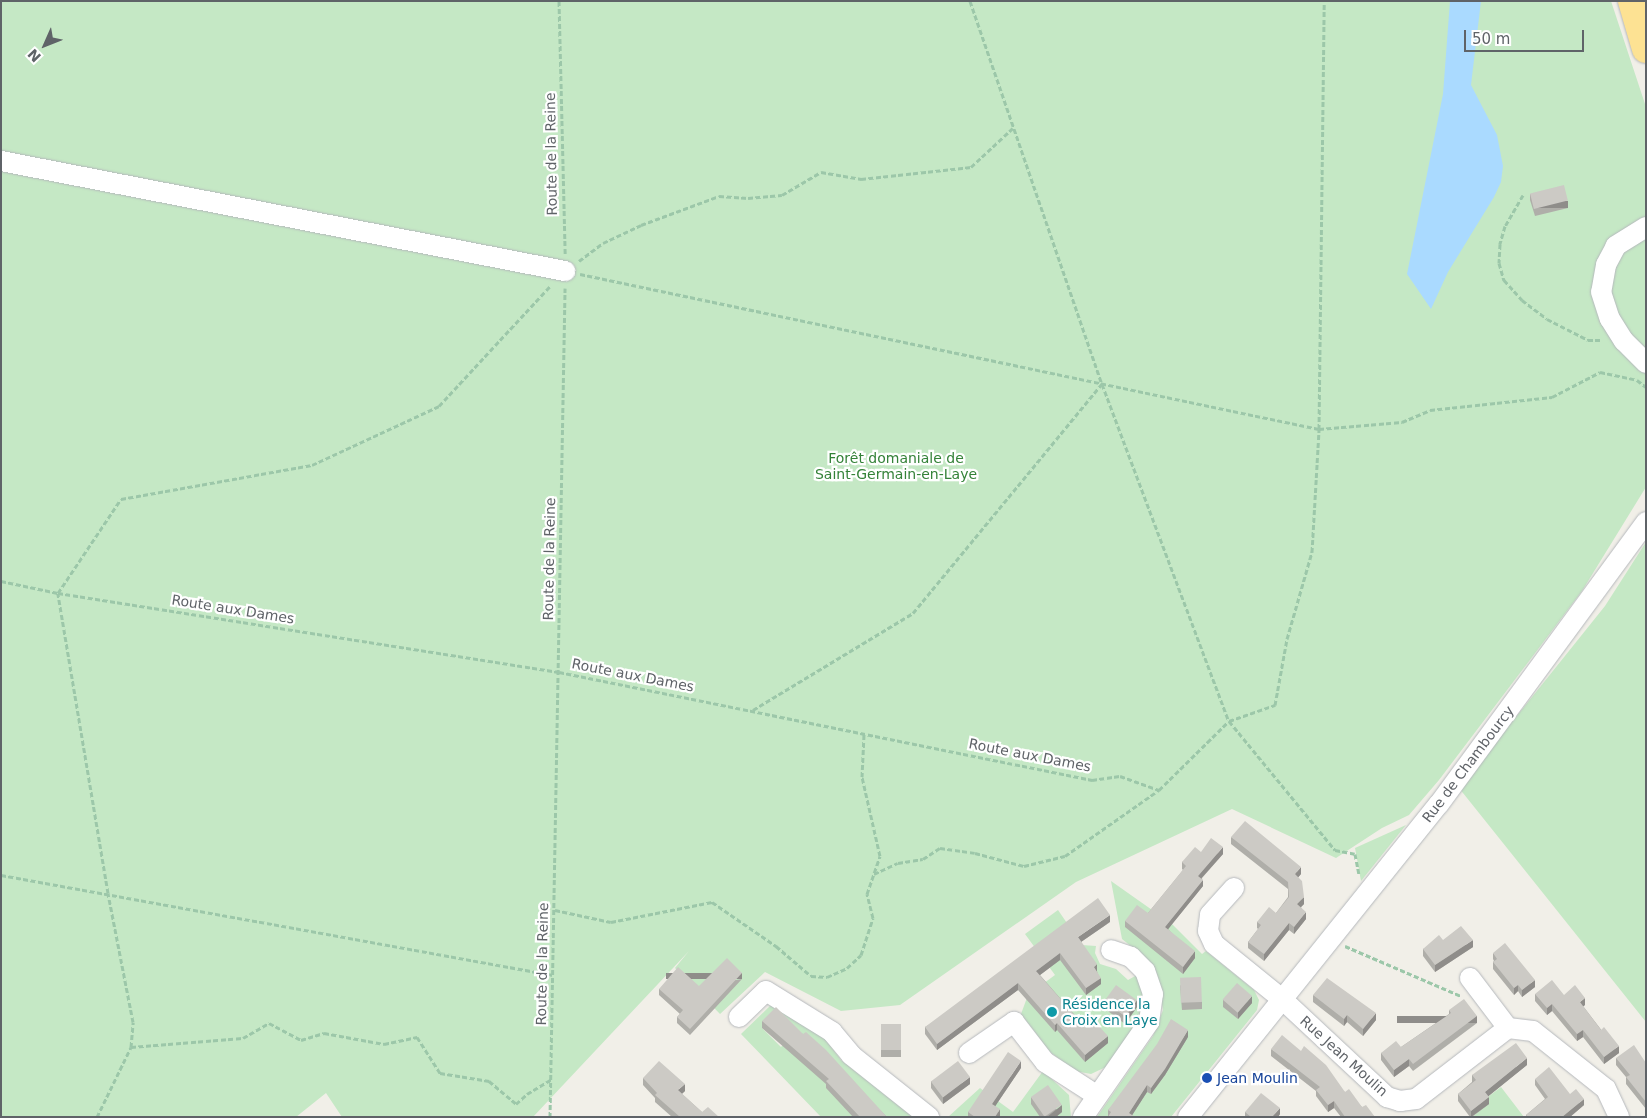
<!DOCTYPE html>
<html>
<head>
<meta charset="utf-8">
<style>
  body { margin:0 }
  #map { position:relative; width:1647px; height:1118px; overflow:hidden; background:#f1efe8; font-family:"DejaVu Sans",sans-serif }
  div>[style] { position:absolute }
  .green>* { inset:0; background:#c5e8c5 }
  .water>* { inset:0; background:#aadaff }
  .path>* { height:3px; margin-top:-1.5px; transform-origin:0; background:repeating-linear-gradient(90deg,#9cc7a9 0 5px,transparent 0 7.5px) }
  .roads { filter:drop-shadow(0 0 1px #b5b8bc) drop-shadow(0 0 1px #b5b8bc) }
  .minor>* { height:20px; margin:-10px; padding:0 10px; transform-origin:10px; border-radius:10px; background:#fff }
  .highway>* { height:28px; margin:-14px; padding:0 14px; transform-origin:14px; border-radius:14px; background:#fde293 }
  .wall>* { inset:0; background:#afaea9; transform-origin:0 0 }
  .shaded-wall>* { inset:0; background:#8f8d8a; transform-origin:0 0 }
  .building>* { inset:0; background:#cccac5; transform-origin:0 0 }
  .dots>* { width:14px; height:14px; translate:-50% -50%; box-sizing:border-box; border:2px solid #fff; border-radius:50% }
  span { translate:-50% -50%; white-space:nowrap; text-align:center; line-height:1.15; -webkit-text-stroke:4.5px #fff; paint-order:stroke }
  .street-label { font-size:14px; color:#5f6368 }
  .park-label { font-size:14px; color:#348238 }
  .culture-label { font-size:14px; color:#0d838f }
  .left { translate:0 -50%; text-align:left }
  .transit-label { font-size:14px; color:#164399 }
  .frame { position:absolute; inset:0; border:2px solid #5f6368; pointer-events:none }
  .north { position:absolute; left:20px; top:20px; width:50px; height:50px; -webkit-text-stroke:4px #fff; paint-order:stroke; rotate:226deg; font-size:14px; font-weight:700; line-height:20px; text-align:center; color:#5f6368 }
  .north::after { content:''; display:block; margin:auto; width:18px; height:22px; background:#5f6368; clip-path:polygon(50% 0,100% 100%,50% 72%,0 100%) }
  .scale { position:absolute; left:1464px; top:30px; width:120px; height:22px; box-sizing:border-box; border:2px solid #5f6368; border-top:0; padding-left:6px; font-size:15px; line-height:18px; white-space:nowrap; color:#5f6368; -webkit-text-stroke:4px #fff; paint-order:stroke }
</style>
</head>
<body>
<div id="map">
  <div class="green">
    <div style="clip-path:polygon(1px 1px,1611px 1px,1646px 107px,1646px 487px,1582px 591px,1439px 780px,1409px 815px,1382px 828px,1336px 858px,1232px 809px,1076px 882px,900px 1005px,841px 1011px,765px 972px,720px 1014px,675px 968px,689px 951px,533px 1117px,342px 1117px,326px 1093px,296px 1117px,1px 1117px)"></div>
    <div style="clip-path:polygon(1646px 542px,1646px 1022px,1459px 788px,1605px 606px)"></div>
    <div style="clip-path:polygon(1406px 825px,1361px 881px,1355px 848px)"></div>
    <div style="clip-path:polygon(1111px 881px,1172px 924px,1202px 954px,1206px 951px,1254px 990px,1259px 1000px,1257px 1010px,1171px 1117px,1097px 1117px,1153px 1036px,1163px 1010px,1157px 975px,1142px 955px,1122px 939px)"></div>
    <div style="clip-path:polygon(1058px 910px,1082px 945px,1096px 946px,1095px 953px,1100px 964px,1116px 969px,1128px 980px,1137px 975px,1143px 986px,1144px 1012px,1108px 1066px,1091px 1074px,1075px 1071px,1050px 1052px,1021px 1014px,1028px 995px,1055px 975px,1025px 934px)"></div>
    <div style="clip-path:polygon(evenodd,772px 1004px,823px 1036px,841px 1060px,913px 1117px,880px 1117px,866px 1103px,853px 1117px,821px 1117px,741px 1034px,772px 1004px,762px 1028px,794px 1033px,781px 1047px,762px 1028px)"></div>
    <div style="clip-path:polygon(1043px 1071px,1069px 1095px,1071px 1117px,948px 1117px,980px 1088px,1013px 1112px)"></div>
    <div style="clip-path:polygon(1501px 1087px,1524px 1117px,1472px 1117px,1488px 1104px,1485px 1099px)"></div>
  </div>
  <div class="water">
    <div style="clip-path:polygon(1450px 1px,1481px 1px,1471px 85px,1497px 135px,1503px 166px,1501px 182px,1494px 197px,1448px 272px,1431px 309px,1407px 274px,1443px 94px)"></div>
  </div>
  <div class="path">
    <div style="left:559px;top:1px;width:253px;rotate:88.6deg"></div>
    <div style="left:970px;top:1px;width:405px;rotate:71deg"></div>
    <div style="left:1102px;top:384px;width:360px;rotate:69.4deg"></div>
    <div style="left:1229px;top:721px;width:167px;rotate:50.6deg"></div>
    <div style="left:1335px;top:850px;width:20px;rotate:11deg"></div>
    <div style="left:1355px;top:854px;width:20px;rotate:79deg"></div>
    <div style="left:1523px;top:195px;width:36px;rotate:120deg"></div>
    <div style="left:1505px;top:226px;width:19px;rotate:106deg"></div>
    <div style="left:1500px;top:244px;width:19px;rotate:93deg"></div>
    <div style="left:1499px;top:263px;width:18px;rotate:74deg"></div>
    <div style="left:1504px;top:280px;width:27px;rotate:48deg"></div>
    <div style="left:1522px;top:300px;width:31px;rotate:37deg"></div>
    <div style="left:1547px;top:319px;width:46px;rotate:27.1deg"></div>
    <div style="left:1588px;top:340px;width:15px"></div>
    <div style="left:579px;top:261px;width:30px;rotate:-37deg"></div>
    <div style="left:603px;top:243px;width:42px;rotate:-25.3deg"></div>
    <div style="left:641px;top:225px;width:83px;rotate:-20.4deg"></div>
    <div style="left:719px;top:196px;width:29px;rotate:4deg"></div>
    <div style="left:748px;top:198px;width:34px;rotate:-5deg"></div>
    <div style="left:782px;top:195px;width:45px;rotate:-30.5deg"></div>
    <div style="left:821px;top:172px;width:41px;rotate:9.9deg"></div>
    <div style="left:861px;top:179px;width:111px;rotate:-6.2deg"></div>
    <div style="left:971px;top:167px;width:57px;rotate:-42.9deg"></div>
    <div style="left:580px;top:274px;width:755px;rotate:11.85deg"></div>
    <div style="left:1319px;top:429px;width:83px;rotate:-4.8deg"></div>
    <div style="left:1402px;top:422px;width:30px;rotate:-23deg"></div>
    <div style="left:1430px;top:410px;width:123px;rotate:-6.1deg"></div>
    <div style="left:1552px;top:397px;width:54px;rotate:-27.5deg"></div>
    <div style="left:1600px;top:372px;width:38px;rotate:12deg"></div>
    <div style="left:1637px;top:380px;width:11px;rotate:38deg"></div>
    <div style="left:1px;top:581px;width:58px;rotate:11.9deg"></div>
    <div style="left:58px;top:593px;width:507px;rotate:8.96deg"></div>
    <div style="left:559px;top:672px;width:544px;rotate:11.45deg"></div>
    <div style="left:1092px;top:780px;width:28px;rotate:-8deg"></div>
    <div style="left:1120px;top:776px;width:41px;rotate:19.7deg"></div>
    <div style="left:1159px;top:790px;width:98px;rotate:-44.6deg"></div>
    <div style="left:1229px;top:721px;width:49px;rotate:-19.2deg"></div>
    <div style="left:1275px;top:705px;width:67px;rotate:-79.7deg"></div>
    <div style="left:1287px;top:639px;width:91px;rotate:-74deg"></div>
    <div style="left:1312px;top:552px;width:123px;rotate:-86.7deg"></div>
    <div style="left:1319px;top:429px;width:428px;rotate:-89.3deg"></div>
    <div style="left:753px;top:710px;width:187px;rotate:-31.2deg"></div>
    <div style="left:913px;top:613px;width:297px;rotate:-50.5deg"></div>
    <div style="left:874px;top:874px;width:26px;rotate:-25deg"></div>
    <div style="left:898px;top:863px;width:25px;rotate:-9deg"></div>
    <div style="left:923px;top:859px;width:20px;rotate:-33deg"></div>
    <div style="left:940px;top:848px;width:35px;rotate:8deg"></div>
    <div style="left:975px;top:853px;width:51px;rotate:14.9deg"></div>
    <div style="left:1024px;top:866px;width:42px;rotate:-13.7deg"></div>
    <div style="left:1065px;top:856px;width:115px;rotate:-35.1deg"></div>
    <div style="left:1px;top:875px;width:561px;rotate:10.27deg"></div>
    <div style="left:555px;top:910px;width:57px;rotate:12.1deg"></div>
    <div style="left:611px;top:922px;width:103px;rotate:-11.2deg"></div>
    <div style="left:712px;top:902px;width:78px;rotate:34.5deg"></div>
    <div style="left:776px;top:946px;width:46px;rotate:40.6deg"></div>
    <div style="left:811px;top:976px;width:16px;rotate:4deg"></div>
    <div style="left:827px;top:977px;width:22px;rotate:-24deg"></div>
    <div style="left:847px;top:968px;width:19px;rotate:-43deg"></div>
    <div style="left:861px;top:955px;width:39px;rotate:-72deg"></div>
    <div style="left:873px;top:918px;width:25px;rotate:-104deg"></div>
    <div style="left:867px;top:894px;width:40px;rotate:-71.1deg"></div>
    <div style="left:880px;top:856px;width:81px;rotate:-102.8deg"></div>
    <div style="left:862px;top:777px;width:43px;rotate:-87.3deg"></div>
    <div style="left:1345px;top:946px;width:126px;rotate:23.3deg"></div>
    <div style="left:131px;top:1047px;width:25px;rotate:-85deg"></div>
    <div style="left:133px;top:1022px;width:131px;rotate:-101deg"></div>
    <div style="left:108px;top:893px;width:304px;rotate:-99.5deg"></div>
    <div style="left:58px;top:593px;width:113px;rotate:-56.2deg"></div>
    <div style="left:121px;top:499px;width:194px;rotate:-10.1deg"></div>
    <div style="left:312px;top:465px;width:140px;rotate:-24.9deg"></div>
    <div style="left:439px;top:406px;width:163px;rotate:-47.2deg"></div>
    <div style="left:97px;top:1117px;width:78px;rotate:-64.1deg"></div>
    <div style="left:131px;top:1047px;width:112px;rotate:-4.6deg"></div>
    <div style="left:243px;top:1038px;width:30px;rotate:-30deg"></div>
    <div style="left:269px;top:1023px;width:36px;rotate:28deg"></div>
    <div style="left:301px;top:1040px;width:24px;rotate:-17deg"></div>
    <div style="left:324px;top:1033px;width:61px;rotate:10.4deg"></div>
    <div style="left:384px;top:1044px;width:34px;rotate:-12deg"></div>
    <div style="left:417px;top:1037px;width:43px;rotate:57.4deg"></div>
    <div style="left:440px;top:1073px;width:50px;rotate:9.3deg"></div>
    <div style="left:489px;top:1081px;width:35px;rotate:40deg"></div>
    <div style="left:516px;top:1104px;width:15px;rotate:-42deg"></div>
    <div style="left:527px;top:1094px;width:29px;rotate:-31deg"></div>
    <div style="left:550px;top:1117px;width:829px;rotate:-88.96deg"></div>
  </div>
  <div class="roads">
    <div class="minor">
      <div style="left:1px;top:161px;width:575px;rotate:11.04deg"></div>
      <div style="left:1646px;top:227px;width:36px;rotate:148deg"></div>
      <div style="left:1616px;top:246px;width:21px;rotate:118deg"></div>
      <div style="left:1606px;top:265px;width:27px;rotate:100deg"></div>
      <div style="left:1601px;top:292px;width:28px;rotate:72deg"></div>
      <div style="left:1610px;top:319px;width:26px;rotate:58deg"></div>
      <div style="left:1624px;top:341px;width:31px;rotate:45deg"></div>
      <div style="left:1234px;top:888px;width:36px;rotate:132deg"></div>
      <div style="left:1210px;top:915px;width:16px;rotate:97deg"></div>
      <div style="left:1208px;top:931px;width:14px;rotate:65deg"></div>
      <div style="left:1214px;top:944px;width:87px;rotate:39deg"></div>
      <div style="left:1282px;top:999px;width:144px;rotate:43deg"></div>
      <div style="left:1387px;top:1097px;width:14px;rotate:17deg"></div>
      <div style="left:1400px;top:1101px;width:16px;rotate:-7deg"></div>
      <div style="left:1416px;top:1099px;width:116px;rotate:-37.7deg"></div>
      <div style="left:1508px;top:1028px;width:25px;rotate:7deg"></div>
      <div style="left:1533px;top:1031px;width:93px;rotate:38.5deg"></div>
      <div style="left:1606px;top:1089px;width:31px;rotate:65deg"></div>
      <div style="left:1470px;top:978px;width:63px;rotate:52.8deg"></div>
      <div style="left:739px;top:1017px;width:37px;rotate:-44deg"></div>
      <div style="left:766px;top:991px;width:78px;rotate:31.8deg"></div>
      <div style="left:832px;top:1032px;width:30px;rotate:50deg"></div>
      <div style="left:851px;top:1055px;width:100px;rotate:38.5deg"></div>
      <div style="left:969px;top:1053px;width:55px;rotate:-34.6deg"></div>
      <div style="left:1014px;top:1022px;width:51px;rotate:52.2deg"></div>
      <div style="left:1045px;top:1062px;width:61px;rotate:32.9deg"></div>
      <div style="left:1083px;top:1117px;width:116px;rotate:-55.2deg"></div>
      <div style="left:1149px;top:1022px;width:28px;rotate:-82deg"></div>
      <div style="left:1153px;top:994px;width:24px;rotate:-109deg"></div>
      <div style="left:1145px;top:971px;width:20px;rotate:-135deg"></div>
      <div style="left:1131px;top:957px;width:21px;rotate:-161deg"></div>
      <div style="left:1188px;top:1117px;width:401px;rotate:-51.3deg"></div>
      <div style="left:1439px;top:804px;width:350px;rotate:-53.7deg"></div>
    </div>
    <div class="highway">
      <div style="left:1632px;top:1px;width:50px;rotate:73.7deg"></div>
    </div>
  </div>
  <div class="wall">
    <div style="clip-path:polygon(1530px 194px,1568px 208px,1535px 216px,1530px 200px)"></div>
    <div style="clip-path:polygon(1231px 837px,1301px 874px,1298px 877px,1304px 904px,1301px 907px,1306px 919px,1294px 934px,1289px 930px,1264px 961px,1248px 948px,1248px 942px,1258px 929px,1257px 928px,1257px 922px,1276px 913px,1288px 897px,1288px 889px,1231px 844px)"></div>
    <div style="clip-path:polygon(1201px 852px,1223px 854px,1202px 878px,1203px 886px,1168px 929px,1195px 958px,1183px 974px,1125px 927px,1125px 921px,1148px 913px,1183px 870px,1182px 869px,1182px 862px)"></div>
    <div style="clip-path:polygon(1110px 922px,1081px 942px,1097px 971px,1101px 984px,1086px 995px,1060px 960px,1040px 975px,1086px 1028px,1108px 1043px,1085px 1062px,1057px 1030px,1055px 1032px,1018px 990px,937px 1050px,925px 1034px,925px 1027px)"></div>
    <div style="clip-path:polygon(1443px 940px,1473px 947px,1435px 972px,1423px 956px,1423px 949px)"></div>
    <div style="clip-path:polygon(1493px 953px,1535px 987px,1522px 997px,1518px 991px,1514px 995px,1493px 969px,1493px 962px,1494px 961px,1493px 959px)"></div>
    <div style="clip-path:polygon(742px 979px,690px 1035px,677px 1023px,677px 1017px,680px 1014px,659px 995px,659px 989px,699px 986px)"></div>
    <div style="clip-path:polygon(1180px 985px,1202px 1002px,1202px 1009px,1182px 1010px)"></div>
    <div style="clip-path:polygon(1535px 994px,1564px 995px,1585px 1005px,1583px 1006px,1619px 1053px,1604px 1064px,1583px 1037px,1577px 1041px,1552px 1011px,1547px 1015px,1535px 1001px)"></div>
    <div style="clip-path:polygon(1313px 995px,1376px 1020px,1363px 1036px,1347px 1022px,1344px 1026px,1313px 1002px)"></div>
    <div style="clip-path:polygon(1223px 1000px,1252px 1003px,1238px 1019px,1223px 1007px)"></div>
    <div style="clip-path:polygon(1104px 1001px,1137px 1007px,1125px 1024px,1104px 1008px)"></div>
    <div style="clip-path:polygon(1449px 1010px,1477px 1023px,1413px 1071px,1409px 1066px,1394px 1077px,1381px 1060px,1381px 1053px,1401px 1047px,1449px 1014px)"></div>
    <div style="clip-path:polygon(762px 1021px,803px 1034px,887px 1117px,853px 1117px,826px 1088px,826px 1084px,762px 1028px)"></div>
    <div style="left:881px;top:1024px;width:20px;height:33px"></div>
    <div style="clip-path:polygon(1188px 1037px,1165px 1075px,1151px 1094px,1147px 1092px,1132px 1115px,1108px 1117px,1108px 1110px)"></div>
    <div style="clip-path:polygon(1271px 1049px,1345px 1092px,1362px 1107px,1375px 1117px,1341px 1117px,1334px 1108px,1328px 1112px,1316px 1096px,1316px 1091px,1271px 1056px)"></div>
    <div style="clip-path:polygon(1616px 1058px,1646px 1063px,1646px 1109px,1626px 1084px,1626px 1077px,1616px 1065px)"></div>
    <div style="clip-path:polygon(1527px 1065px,1488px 1096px,1489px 1104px,1472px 1117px,1470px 1117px,1458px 1101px,1458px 1094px,1472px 1082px,1472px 1075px)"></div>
    <div style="clip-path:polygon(1021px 1068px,995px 1106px,1000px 1116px,999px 1117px,968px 1117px,968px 1112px)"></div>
    <div style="clip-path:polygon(643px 1078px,685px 1091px,682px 1094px,702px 1112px,719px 1117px,672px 1117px,655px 1102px,655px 1098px,643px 1085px)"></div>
    <div style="clip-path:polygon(1535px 1079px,1584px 1105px,1570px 1117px,1526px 1117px,1526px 1115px,1545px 1099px,1535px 1085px)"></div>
    <div style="clip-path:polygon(931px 1081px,970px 1084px,943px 1104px,931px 1088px)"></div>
    <div style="clip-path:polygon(1031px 1097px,1062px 1112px,1056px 1117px,1040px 1117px,1031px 1104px)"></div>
    <div style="clip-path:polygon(1245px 1112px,1280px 1114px,1278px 1117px,1245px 1117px)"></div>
  </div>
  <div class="shaded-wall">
    <div style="left:1568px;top:201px;width:7px;height:34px;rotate:90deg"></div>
    <div style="clip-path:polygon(1223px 847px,1223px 854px,1198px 882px,1198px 876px)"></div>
    <div style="clip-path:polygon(1301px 867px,1301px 874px,1295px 881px,1295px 874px)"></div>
    <div style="clip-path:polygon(1203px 880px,1203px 886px,1165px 933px,1165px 927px)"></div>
    <div style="clip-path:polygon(1304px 897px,1304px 904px,1297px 911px,1297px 904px)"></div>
    <div style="clip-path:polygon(1306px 912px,1306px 919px,1294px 934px,1294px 927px)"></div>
    <div style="clip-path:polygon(1110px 915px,1110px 922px,1078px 944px,1078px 937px)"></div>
    <div style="clip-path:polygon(1289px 923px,1289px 930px,1264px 961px,1264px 954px)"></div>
    <div style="clip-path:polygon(1473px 940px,1473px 947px,1435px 972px,1435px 965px)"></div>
    <div style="clip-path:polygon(1195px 951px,1195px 958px,1183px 974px,1183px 967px)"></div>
    <div style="clip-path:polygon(1060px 953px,1060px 960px,1036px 978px,1036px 971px)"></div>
    <div style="clip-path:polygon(1097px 964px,1097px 971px,1094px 974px,1094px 967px)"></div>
    <div style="left:742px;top:973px;width:6px;height:76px;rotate:90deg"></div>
    <div style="clip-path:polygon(1101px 978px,1101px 984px,1086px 995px,1086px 988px)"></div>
    <div style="clip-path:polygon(1535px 980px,1535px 987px,1522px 997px,1522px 990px)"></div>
    <div style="clip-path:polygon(1018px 983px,1018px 990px,937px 1050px,937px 1044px)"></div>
    <div style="clip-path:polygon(1518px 985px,1518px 991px,1514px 995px,1514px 988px)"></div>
    <div style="clip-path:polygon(1252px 996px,1252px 1003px,1238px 1019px,1238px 1012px)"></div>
    <div style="clip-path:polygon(1585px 998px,1585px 1005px,1580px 1009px,1580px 1002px)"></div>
    <div style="clip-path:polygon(1137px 1000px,1137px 1007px,1125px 1024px,1125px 1017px)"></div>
    <div style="clip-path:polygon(1552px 1004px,1552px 1011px,1547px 1015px,1547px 1008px)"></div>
    <div style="clip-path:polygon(1376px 1013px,1376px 1020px,1363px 1036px,1363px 1029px)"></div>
    <div style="clip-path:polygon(1347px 1015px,1347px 1022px,1344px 1026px,1344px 1019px)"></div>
    <div style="left:1477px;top:1016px;width:7px;height:80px;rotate:90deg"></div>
    <div style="clip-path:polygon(1057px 1023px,1057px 1030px,1055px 1032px,1055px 1025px)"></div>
    <div style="clip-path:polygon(1188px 1030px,1188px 1037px,1165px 1075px,1151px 1094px,1151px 1088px)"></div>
    <div style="clip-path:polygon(1583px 1030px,1583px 1037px,1577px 1041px,1577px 1034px)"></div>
    <div style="clip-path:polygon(1108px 1036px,1108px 1043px,1085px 1062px,1085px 1055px)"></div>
    <div style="clip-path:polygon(1619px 1046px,1619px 1053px,1604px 1064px,1604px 1057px)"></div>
    <div style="clip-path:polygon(1527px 1058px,1527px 1065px,1485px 1099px,1485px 1092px)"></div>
    <div style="clip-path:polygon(1409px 1059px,1409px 1066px,1394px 1077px,1394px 1070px)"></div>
    <div style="clip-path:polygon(1021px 1061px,1021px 1068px,992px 1111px,992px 1104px)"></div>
    <div style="clip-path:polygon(970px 1077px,970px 1084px,943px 1104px,943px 1097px)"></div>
    <div style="clip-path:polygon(685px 1084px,685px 1091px,678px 1097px,678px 1090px)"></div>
    <div style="clip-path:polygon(1147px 1085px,1147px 1092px,1131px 1117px,1129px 1113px)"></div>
    <div style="clip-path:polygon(1489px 1097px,1489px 1104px,1471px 1117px,1471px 1111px)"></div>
    <div style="clip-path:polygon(1584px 1099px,1584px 1105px,1570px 1117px,1562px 1117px)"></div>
    <div style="clip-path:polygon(1334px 1101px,1334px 1108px,1328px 1112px,1328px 1105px)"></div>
    <div style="clip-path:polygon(1062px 1105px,1062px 1112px,1056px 1117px,1047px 1117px)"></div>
    <div style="clip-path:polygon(1280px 1108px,1280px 1114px,1278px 1117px,1272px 1117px)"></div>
    <div style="clip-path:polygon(1000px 1109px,1000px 1116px,999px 1117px,995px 1117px)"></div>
  </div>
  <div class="building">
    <div style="left:1564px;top:185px;width:16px;height:35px;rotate:76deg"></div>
    <div style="clip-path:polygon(1245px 821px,1301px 867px,1295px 874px,1302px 881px,1304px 897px,1297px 904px,1306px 912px,1294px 927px,1289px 923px,1264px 954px,1248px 942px,1261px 925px,1257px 922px,1269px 907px,1276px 913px,1289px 897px,1288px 882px,1231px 837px)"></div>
    <div style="clip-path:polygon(1211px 838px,1223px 847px,1198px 876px,1203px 880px,1165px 927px,1195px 951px,1183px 967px,1125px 921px,1137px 905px,1148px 913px,1186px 866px,1182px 862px,1195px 847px,1201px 852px)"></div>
    <div style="clip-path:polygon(1098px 898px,1110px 915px,1078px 937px,1097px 964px,1094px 967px,1101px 978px,1086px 988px,1060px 953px,1036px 971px,1086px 1028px,1094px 1021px,1108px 1036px,1085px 1055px,1057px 1023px,1055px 1025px,1018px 983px,937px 1044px,925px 1027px)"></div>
    <div style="clip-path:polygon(1461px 926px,1473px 940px,1435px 965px,1423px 949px,1439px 935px,1443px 940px)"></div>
    <div style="clip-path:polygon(1505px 943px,1535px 980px,1522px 990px,1518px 985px,1514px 988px,1493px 962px,1497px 959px,1493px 953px)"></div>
    <div style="clip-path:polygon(727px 958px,742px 973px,690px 1029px,677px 1017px,683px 1010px,659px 989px,678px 967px,699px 986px)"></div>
    <div style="left:1201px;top:977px;width:25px;height:21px;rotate:88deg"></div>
    <div style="clip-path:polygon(1327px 978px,1376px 1013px,1363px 1029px,1347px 1015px,1344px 1019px,1313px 995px)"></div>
    <div style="clip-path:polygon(1552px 980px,1564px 995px,1575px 985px,1585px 998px,1580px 1002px,1601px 1030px,1604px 1027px,1619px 1046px,1604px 1057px,1583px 1030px,1577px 1034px,1552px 1004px,1547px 1008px,1535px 994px)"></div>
    <div style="left:1237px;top:983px;width:20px;height:22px;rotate:41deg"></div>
    <div style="left:1116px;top:985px;width:26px;height:20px;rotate:36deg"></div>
    <div style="clip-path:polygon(1464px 999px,1477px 1016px,1413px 1064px,1409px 1059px,1394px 1070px,1381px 1053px,1396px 1041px,1401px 1047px,1451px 1013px,1449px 1010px)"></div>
    <div style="clip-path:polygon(776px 1007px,803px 1034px,806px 1032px,826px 1050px,887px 1117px,860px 1117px,826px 1081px,829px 1079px,762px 1021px)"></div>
    <div style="clip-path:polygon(1171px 1019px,1188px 1030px,1165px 1069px,1151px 1088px,1147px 1085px,1129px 1113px,1135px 1117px,1108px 1117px,1111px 1112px,1108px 1110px,1157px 1044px)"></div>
    <div style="left:881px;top:1024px;width:20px;height:26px"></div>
    <div style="clip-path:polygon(1282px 1035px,1301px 1051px,1304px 1046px,1326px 1065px,1345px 1092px,1349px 1089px,1362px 1107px,1366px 1105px,1375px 1117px,1345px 1117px,1334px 1101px,1328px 1105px,1316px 1090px,1320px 1087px,1271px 1049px)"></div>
    <div style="clip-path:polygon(1516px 1043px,1527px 1058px,1485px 1092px,1489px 1097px,1471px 1111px,1458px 1094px,1476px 1080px,1472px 1075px)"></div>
    <div style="clip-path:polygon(1634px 1045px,1646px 1063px,1646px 1102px,1626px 1077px,1630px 1075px,1616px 1058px)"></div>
    <div style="clip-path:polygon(1008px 1052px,1021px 1061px,992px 1104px,1000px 1109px,995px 1117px,975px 1117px,968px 1112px)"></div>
    <div style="clip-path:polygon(659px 1061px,685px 1084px,678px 1090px,702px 1112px,708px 1107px,719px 1117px,680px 1117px,655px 1095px,657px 1093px,643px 1078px)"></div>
    <div style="left:958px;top:1061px;width:20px;height:34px;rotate:53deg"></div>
    <div style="clip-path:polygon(1549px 1067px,1570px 1094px,1576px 1089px,1584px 1099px,1562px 1117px,1528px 1117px,1526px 1115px,1548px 1097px,1535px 1079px)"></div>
    <div style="left:1048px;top:1085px;width:24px;height:21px;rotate:55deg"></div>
    <div style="clip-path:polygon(1261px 1093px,1280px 1108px,1272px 1117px,1251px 1117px,1245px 1112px)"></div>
  </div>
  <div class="dots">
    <div style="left:1052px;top:1012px;background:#0f9aa8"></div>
    <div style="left:1207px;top:1078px;background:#1a4fb4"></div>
  </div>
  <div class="street-label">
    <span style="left:551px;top:154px;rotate:-91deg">Route de la Reine</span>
    <span style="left:549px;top:559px;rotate:-89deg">Route de la Reine</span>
    <span style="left:233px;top:609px;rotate:9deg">Route aux Dames</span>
    <span style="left:633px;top:675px;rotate:11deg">Route aux Dames</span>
    <span style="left:1030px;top:755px;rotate:11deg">Route aux Dames</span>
    <span style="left:1468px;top:764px;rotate:-53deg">Rue de Chambourcy</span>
    <span style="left:542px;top:964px;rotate:-89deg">Route de la Reine</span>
    <span style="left:1344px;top:1056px;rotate:42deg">Rue Jean Moulin</span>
  </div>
  <div class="park-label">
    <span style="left:896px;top:466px">Forêt domaniale de<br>Saint-Germain-en-Laye</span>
  </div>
  <div class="culture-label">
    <span class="left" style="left:1062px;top:1012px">Résidence la<br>Croix en Laye</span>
  </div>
  <div class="transit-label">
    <span class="left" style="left:1217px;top:1078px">Jean Moulin</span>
  </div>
  <div class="frame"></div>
  <div class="north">N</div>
  <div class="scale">50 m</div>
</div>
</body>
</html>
